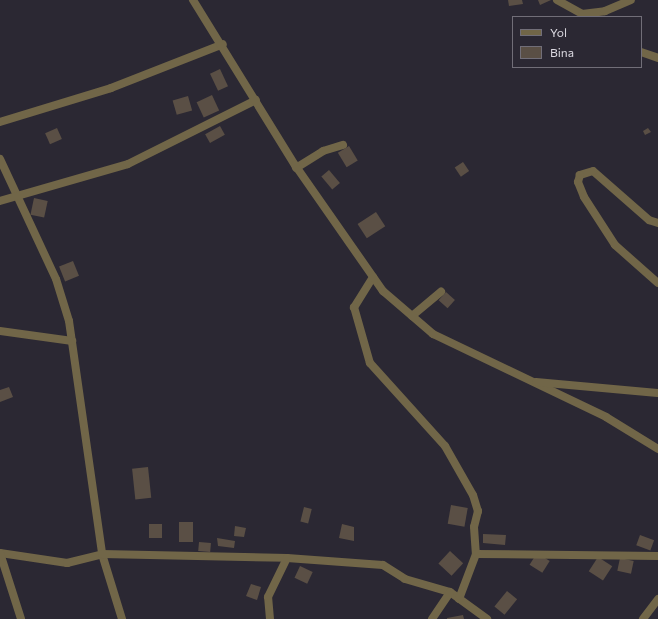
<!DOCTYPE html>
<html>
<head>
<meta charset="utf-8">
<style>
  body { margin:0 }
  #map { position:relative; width:658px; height:619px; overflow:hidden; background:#2b2833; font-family:Commissioner,sans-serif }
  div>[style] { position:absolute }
  .building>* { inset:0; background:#5a4f45; transform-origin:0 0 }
  .minor>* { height:8px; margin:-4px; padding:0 4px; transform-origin:4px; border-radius:4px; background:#716648 }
  .tertiary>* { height:8px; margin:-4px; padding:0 4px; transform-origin:4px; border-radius:4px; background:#716648 }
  span { translate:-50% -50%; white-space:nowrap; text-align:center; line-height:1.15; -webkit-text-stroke:3.5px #2b2833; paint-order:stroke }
  .legend { position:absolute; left:512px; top:16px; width:130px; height:52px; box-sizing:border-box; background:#2b2833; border:1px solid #716e78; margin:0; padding:5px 7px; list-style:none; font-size:12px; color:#dad8e0 }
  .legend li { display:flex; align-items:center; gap:8px; height:20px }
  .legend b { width:20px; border:1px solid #716e78 }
</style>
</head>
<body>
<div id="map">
  <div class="building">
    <div style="clip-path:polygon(508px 0,522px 0,523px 4px,509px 6px)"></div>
    <div style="clip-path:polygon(538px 0,551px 0,540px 5px)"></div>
    <div style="left:220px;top:69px;width:19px;height:11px;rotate:65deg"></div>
    <div style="left:212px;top:95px;width:17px;height:17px;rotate:65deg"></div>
    <div style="left:188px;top:96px;width:15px;height:16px;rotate:74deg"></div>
    <div style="left:220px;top:126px;width:10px;height:17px;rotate:61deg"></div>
    <div style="left:57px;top:128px;width:12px;height:13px;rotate:66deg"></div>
    <div style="clip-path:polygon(648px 128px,651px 132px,645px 135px,643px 131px)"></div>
    <div style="left:349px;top:146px;width:17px;height:13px;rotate:59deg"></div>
    <div style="left:463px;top:162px;width:11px;height:10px;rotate:56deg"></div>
    <div style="left:329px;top:170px;width:17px;height:10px;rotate:50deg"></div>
    <div style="left:34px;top:198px;width:14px;height:17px;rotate:12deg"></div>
    <div style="left:376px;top:212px;width:17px;height:22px;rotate:57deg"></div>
    <div style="left:73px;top:261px;width:16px;height:15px;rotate:68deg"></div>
    <div style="left:446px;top:292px;width:12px;height:11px;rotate:42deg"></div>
    <div style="clip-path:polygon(9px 387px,13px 397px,0 402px,0 390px)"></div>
    <div style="left:148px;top:467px;width:31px;height:16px;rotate:84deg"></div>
    <div style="left:451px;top:505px;width:17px;height:19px;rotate:10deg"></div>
    <div style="left:304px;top:507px;width:8px;height:15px;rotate:14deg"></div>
    <div style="left:179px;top:522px;width:14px;height:20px"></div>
    <div style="left:149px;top:524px;width:13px;height:14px"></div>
    <div style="clip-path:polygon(342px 524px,354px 527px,354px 541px,339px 538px)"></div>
    <div style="clip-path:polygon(235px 526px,246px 528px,244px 537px,234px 536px)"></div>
    <div style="clip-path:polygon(483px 534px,506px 535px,505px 545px,483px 543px)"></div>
    <div style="left:640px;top:535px;width:15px;height:11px;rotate:20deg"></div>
    <div style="clip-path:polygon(217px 538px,235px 541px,234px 548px,218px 546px)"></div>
    <div style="left:199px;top:542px;width:12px;height:9px;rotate:5deg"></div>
    <div style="left:450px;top:551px;width:18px;height:17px;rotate:43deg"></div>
    <div style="left:537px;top:553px;width:15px;height:14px;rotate:32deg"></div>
    <div style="left:598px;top:557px;width:17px;height:17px;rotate:33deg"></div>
    <div style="left:620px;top:558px;width:14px;height:13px;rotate:12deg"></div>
    <div style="left:300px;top:566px;width:14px;height:13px;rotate:25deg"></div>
    <div style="clip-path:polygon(251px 584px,261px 587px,257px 600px,246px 596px)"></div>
    <div style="left:507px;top:591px;width:13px;height:20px;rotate:39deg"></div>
    <div style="clip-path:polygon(463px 615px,464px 619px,447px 619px,447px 618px)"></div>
  </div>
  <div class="minor">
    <div style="left:557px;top:0;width:29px;rotate:29deg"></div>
    <div style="left:582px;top:14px;width:23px;rotate:-7deg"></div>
    <div style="left:605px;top:11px;width:28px;rotate:-23deg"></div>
    <div style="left:641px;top:52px;width:18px;rotate:19deg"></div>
    <div style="left:0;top:122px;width:116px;rotate:-17deg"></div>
    <div style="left:111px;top:88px;width:120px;rotate:-21.4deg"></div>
    <div style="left:0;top:159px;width:132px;rotate:65deg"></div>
    <div style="left:56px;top:279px;width:44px;rotate:72.8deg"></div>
    <div style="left:69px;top:321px;width:235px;rotate:81.9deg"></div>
    <div style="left:102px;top:554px;width:68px;rotate:72.9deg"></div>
    <div style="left:296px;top:168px;width:32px;rotate:-32deg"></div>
    <div style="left:323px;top:151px;width:21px;rotate:-17deg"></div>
    <div style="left:0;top:201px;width:133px;rotate:-16.1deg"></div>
    <div style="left:128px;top:164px;width:143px;rotate:-26.6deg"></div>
    <div style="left:373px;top:277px;width:36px;rotate:122deg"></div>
    <div style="left:354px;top:307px;width:58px;rotate:74.1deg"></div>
    <div style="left:370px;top:363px;width:112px;rotate:47.9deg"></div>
    <div style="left:445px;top:446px;width:56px;rotate:60.3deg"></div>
    <div style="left:473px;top:495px;width:17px;rotate:73deg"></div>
    <div style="left:478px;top:511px;width:16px;rotate:104deg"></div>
    <div style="left:474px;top:527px;width:27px;rotate:86deg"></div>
    <div style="left:412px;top:316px;width:38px;rotate:-40deg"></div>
    <div style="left:0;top:331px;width:73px;rotate:7.9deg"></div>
    <div style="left:0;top:553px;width:68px;rotate:8.5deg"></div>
    <div style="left:67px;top:563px;width:36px;rotate:-14deg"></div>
    <div style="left:102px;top:554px;width:185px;rotate:1.2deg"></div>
    <div style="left:287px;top:558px;width:96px;rotate:4.2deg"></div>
    <div style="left:383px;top:565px;width:26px;rotate:32deg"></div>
    <div style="left:405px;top:579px;width:47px;rotate:16.1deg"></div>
    <div style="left:450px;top:592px;width:46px;rotate:36.1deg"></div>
    <div style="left:0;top:553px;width:69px;rotate:72.3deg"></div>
    <div style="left:459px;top:599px;width:48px;rotate:-69.3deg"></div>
    <div style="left:476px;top:554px;width:182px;rotate:0.6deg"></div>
    <div style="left:270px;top:619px;width:22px;rotate:-95deg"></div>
    <div style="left:268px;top:597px;width:43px;rotate:-64deg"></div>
    <div style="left:432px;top:619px;width:32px;rotate:-56deg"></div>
    <div style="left:643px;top:619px;width:25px;rotate:-53deg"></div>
  </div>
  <div class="tertiary">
    <div style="left:193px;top:0;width:194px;rotate:58.3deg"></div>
    <div style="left:295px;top:165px;width:154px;rotate:55.1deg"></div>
    <div style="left:383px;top:291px;width:66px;rotate:40.7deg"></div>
    <div style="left:433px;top:334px;width:192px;rotate:25.6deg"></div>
    <div style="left:606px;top:417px;width:61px;rotate:31.6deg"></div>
    <div style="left:658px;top:223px;width:9px;rotate:-162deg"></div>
    <div style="left:649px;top:220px;width:74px;rotate:-138.8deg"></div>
    <div style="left:593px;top:171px;width:14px;rotate:163deg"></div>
    <div style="left:580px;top:175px;width:7px;rotate:106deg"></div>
    <div style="left:578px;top:182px;width:16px;rotate:68deg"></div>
    <div style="left:584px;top:197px;width:57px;rotate:57.1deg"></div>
    <div style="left:615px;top:245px;width:57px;rotate:41.5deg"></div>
    <div style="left:536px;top:382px;width:122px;rotate:5.2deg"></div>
  </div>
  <ul class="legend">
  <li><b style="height:5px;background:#716648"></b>Yol</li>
  <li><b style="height:11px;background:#5a4f45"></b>Bina</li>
  </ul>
</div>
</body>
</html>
